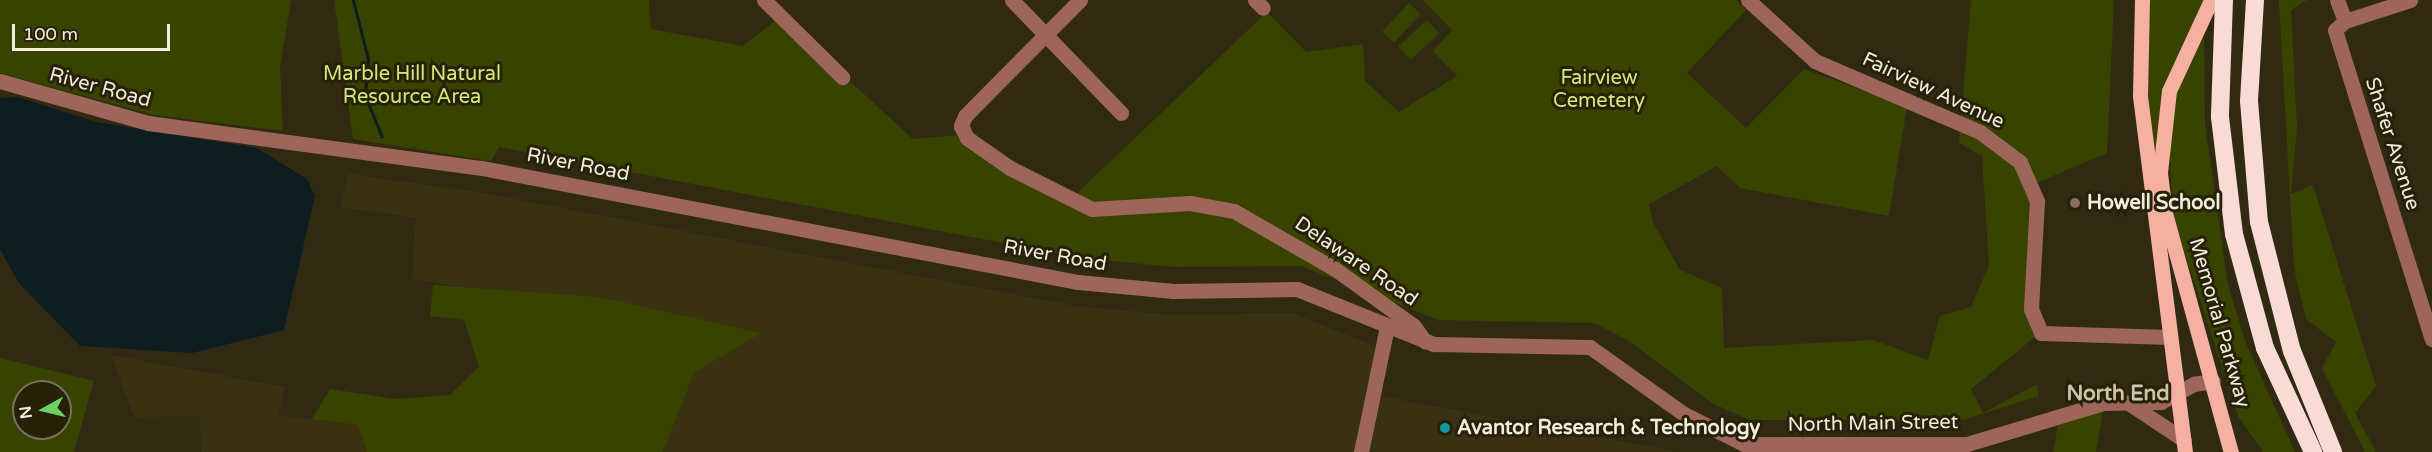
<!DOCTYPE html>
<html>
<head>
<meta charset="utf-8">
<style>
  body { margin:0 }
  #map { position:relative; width:2432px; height:452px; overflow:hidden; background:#312a13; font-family:"Varela Round",sans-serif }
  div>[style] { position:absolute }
  .built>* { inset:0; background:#393111 }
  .green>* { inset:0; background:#384300; transform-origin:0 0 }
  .water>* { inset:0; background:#0e1d20 }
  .stream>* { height:3px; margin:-1.5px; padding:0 1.5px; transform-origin:1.5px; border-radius:1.5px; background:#0e1d20 }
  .minor>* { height:15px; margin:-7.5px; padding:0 7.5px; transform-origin:7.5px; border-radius:7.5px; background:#9e665a }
  .major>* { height:15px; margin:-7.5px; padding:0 7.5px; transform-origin:7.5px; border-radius:7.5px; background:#f5b0a1 }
  .highway>* { height:18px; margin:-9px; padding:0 9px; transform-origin:9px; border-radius:9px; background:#f7dbd4 }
  .dots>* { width:16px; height:16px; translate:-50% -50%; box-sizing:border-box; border:3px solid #272109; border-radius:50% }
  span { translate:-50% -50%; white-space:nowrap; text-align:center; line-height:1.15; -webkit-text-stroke:6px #272109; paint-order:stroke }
  .park-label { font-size:20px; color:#d0e87c }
  .street-label { font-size:20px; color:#f0ecde }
  .poi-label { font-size:20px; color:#f0ecde; font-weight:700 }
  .left { translate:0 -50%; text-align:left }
  .neighbourhood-label { font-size:21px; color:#cbc4a8; font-weight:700 }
  .north { position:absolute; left:12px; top:380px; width:60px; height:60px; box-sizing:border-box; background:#272109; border:2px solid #77725e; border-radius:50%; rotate:262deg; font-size:16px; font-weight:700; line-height:24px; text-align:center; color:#f0ecde }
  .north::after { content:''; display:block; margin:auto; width:21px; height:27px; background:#6ad363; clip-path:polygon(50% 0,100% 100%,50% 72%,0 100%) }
  .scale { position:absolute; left:12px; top:24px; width:158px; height:27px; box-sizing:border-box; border:3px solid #f0ecde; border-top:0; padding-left:8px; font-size:18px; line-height:21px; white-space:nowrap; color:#f0ecde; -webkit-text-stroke:4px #272109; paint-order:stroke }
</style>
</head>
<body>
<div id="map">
  <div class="built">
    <div style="clip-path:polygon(348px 174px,478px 192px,1075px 306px,1173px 315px,1292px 313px,1387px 351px,1380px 396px,1678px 452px,663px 452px,694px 373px,760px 333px,412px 279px,416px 218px,341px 207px)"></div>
    <div style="clip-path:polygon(111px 355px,285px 387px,278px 415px,359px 425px,367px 452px,201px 452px,200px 416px,134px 417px)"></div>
  </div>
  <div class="green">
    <div style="clip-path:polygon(0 0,291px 0,280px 67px,283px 131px,154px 115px,0 73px)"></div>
    <div style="clip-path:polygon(334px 0,649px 0,651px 29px,743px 46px,780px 17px,913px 139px,959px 135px,1070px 200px,1267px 12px,1306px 52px,1363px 44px,1365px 81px,1399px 112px,1457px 76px,1433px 51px,1452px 30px,1423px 0,1736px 0,1746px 10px,1687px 73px,1746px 128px,1804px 69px,1907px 107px,1889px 216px,1740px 188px,1717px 166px,1649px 204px,1653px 223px,1680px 270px,1722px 288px,1724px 348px,1873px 340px,1928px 360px,1940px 316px,1971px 307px,1989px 265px,1982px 156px,1959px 143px,1971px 0,2114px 0,2107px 153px,2034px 184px,2041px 332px,1971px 389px,1983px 413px,2037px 384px,2039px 396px,1963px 420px,1749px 420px,1712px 403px,1629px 341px,1594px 323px,1439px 320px,1301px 266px,1174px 267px,1082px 258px,499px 147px,491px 161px,353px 139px)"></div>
    <div style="clip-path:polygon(2150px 0,2203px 0,2165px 88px,2154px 162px,2146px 104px)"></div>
    <div style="clip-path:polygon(2279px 0,2307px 0,2291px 10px,2297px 128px,2291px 194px,2313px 185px,2376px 386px,2355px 413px,2376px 452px,2365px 452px,2322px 368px,2336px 342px,2306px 319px,2294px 268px)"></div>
    <div style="left:1409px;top:3px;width:16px;height:39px;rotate:43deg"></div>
    <div style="left:1427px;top:20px;width:18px;height:39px;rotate:47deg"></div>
    <div style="clip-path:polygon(2204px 37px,2205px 124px,2228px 285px,2245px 341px,2295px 452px,2263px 452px,2238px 416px,2173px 217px,2168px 119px,2181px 75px)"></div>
    <div style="clip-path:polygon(433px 285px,599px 297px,761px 333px,694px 373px,663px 452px,367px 452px,358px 425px,312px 419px,330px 389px,395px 399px,450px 395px,479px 367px,464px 320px,430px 316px)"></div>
    <div style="clip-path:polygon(evenodd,0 358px,94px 381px,74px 452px,0 452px,0 358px,24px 392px,60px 392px,60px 428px,24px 428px,24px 392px)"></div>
    <div style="clip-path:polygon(2103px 411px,2096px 452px,2053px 452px,2058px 425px)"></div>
  </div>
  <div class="water">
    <div style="clip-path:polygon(18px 97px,96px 122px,257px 148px,307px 179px,315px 196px,284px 330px,192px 353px,80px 346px,18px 282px,0 249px,0 98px)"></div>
  </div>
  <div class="stream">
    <div style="left:353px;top:0;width:61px;rotate:75.7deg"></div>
    <div style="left:368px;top:59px;width:37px;rotate:95deg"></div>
    <div style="left:365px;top:96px;width:44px;rotate:67.5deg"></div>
  </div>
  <div class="minor">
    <div style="left:764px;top:0;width:110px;rotate:44.6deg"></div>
    <div style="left:1012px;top:0;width:157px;rotate:46deg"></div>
    <div style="left:1080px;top:0;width:163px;rotate:134.8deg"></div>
    <div style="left:965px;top:116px;width:11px;rotate:112deg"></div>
    <div style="left:961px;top:126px;width:13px;rotate:63deg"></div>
    <div style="left:967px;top:138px;width:52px;rotate:34.9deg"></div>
    <div style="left:1010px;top:168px;width:92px;rotate:26.6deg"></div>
    <div style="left:1092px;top:209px;width:98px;rotate:-3.5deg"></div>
    <div style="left:1190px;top:203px;width:45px;rotate:10.3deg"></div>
    <div style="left:1234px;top:211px;width:116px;rotate:29.9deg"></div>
    <div style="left:1335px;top:269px;width:97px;rotate:35.8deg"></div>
    <div style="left:1414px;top:326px;width:19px;rotate:55deg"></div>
    <div style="left:1255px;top:0;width:11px;rotate:45deg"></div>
    <div style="left:1748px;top:0;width:91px;rotate:42.3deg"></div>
    <div style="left:1815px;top:61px;width:180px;rotate:23.3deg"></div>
    <div style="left:1980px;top:132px;width:50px;rotate:36.9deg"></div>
    <div style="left:2020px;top:162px;width:43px;rotate:66.4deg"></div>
    <div style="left:2037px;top:201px;width:108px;rotate:93.2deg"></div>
    <div style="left:2031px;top:309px;width:26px;rotate:67deg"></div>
    <div style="left:2041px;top:333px;width:129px;rotate:1.8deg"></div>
    <div style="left:2337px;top:0;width:22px;rotate:69deg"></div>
    <div style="left:2410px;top:0;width:68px;rotate:162.1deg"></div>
    <div style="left:2345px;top:21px;width:13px;rotate:138deg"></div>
    <div style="left:2335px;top:30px;width:324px;rotate:72.6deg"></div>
    <div style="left:0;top:81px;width:154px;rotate:15.8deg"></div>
    <div style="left:148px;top:123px;width:337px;rotate:7.7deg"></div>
    <div style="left:482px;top:168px;width:607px;rotate:10.83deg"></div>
    <div style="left:1078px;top:282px;width:96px;rotate:5.4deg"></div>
    <div style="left:1174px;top:291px;width:123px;rotate:-0.9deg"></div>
    <div style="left:1297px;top:289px;width:148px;rotate:21.9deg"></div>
    <div style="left:1434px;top:344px;width:156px;rotate:1.1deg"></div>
    <div style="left:1590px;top:347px;width:115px;rotate:35.5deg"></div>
    <div style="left:1684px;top:414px;width:67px;rotate:26.6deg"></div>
    <div style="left:1744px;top:444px;width:223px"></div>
    <div style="left:1967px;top:444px;width:143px;rotate:-16.7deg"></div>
    <div style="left:2104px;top:403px;width:57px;rotate:-1deg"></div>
    <div style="left:2161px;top:402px;width:38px;rotate:-29deg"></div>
    <div style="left:2194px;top:384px;width:19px;rotate:-9deg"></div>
    <div style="left:2130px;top:404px;width:65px;rotate:33.7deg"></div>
    <div style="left:1361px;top:452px;width:128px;rotate:-78.3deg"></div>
  </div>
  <div class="major">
    <div style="left:2142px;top:0;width:96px;rotate:91.2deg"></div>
    <div style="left:2140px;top:96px;width:359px;rotate:82.8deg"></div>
    <div style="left:2211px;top:0;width:100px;rotate:114.8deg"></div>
    <div style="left:2169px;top:91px;width:82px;rotate:96.3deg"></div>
    <div style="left:2160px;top:173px;width:40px;rotate:82.9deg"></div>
    <div style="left:2165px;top:213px;width:248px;rotate:74.6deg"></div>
  </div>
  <div class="highway">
    <div style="left:2224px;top:0;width:117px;rotate:92deg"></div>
    <div style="left:2220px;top:117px;width:118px;rotate:83.2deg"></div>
    <div style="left:2234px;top:234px;width:118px;rotate:74.8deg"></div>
    <div style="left:2265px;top:348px;width:115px;rotate:65.2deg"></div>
    <div style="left:2255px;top:0;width:101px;rotate:93.4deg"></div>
    <div style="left:2249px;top:101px;width:121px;rotate:85.3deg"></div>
    <div style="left:2259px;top:222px;width:133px;rotate:75.7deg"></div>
    <div style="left:2292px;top:351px;width:109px;rotate:67.9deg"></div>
  </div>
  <div class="dots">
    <div style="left:2075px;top:203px;background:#8d6e63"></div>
    <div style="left:1445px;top:428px;background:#0f9aa8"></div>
  </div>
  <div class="park-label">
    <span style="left:412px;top:86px">Marble Hill Natural<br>Resource Area</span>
    <span style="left:1599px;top:90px">Fairview<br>Cemetery</span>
  </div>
  <div class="street-label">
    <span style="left:100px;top:88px;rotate:15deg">River Road</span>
    <span style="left:1933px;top:91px;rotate:25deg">Fairview Avenue</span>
    <span style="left:2392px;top:144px;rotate:72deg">Shafer Avenue</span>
    <span style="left:578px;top:165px;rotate:11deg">River Road</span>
    <span style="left:1055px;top:256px;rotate:10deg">River Road</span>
    <span style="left:1356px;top:262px;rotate:34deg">Delaware Road</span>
    <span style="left:2219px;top:323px;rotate:74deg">Memorial Parkway</span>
    <span style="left:1873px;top:424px;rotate:-1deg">North Main Street</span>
  </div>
  <div class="poi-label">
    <span class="left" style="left:2087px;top:203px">Howell School</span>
    <span class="left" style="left:1457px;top:428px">Avantor Research &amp; Technology</span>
  </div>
  <div class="neighbourhood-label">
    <span style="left:2118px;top:394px">North End</span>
  </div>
  <div class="north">N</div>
  <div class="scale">100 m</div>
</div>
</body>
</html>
